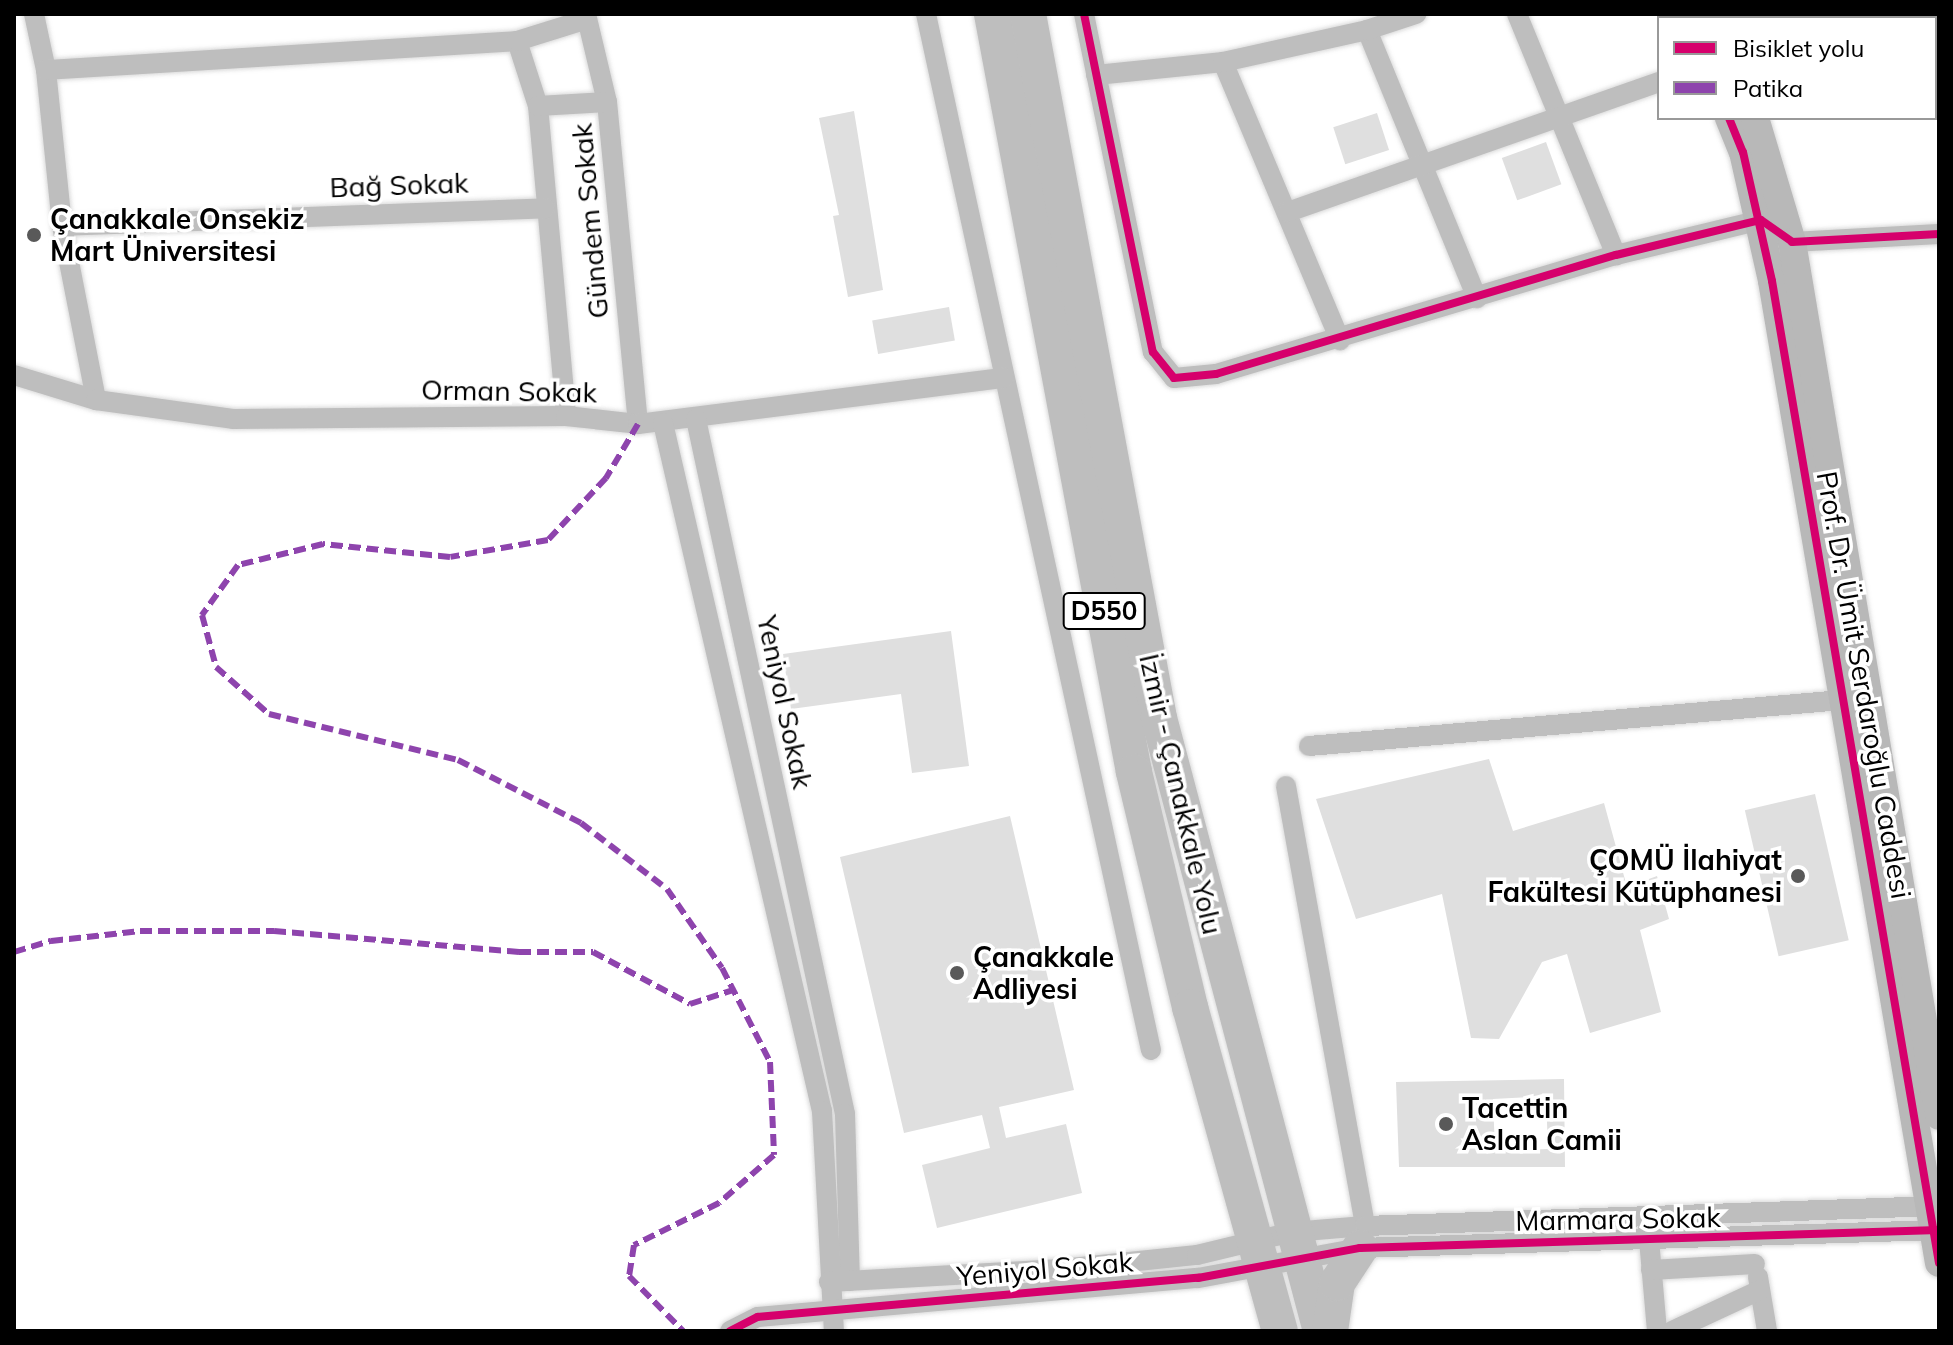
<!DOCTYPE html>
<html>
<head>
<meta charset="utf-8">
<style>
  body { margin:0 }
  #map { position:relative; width:1953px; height:1345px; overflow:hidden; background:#fff; font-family:Mulish,sans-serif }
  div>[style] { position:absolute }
  .building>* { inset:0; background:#dfdfdf; transform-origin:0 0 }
  .roads { filter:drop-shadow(0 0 2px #dbdbdb) drop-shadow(0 0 2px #dbdbdb) }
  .street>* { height:20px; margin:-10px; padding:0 10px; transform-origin:10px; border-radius:10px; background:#bebebe }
  .secondary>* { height:28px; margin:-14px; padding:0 14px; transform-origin:14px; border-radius:14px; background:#b8b8b8 }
  .highway>* { height:36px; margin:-18px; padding:0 18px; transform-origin:18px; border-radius:18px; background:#bebebe }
  .quiet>* { height:6px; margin-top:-3px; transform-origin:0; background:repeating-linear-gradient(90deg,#8e44ad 0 12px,transparent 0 18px) }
  .cycleway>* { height:8px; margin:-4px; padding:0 4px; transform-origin:4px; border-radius:4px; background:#d6006c }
  .dots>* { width:22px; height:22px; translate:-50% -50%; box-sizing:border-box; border:4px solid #fff; border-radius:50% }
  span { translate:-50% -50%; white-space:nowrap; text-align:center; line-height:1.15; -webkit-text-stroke:7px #fff; paint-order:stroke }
  .shield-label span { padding:2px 6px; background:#fff; border:2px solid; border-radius:6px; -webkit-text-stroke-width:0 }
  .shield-label { font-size:26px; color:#000; font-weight:700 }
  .street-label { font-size:28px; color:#000 }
  .poi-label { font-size:28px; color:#000; font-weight:700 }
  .left { translate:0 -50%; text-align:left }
  .right { translate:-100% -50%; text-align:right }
  .frame { position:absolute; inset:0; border:16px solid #000; pointer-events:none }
  .legend { position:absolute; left:1657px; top:16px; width:280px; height:104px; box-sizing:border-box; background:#fff; border:2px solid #999; margin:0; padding:10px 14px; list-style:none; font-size:24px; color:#000 }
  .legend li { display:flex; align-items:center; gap:16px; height:40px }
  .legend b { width:40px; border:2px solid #999 }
</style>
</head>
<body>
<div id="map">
  <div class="building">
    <div style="clip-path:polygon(854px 111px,883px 290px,848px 297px,833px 216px,839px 215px,819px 118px)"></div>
    <div style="left:1377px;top:113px;width:39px;height:46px;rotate:72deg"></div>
    <div style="left:1546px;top:142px;width:45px;height:47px;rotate:70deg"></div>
    <div style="left:949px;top:307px;width:34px;height:78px;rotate:80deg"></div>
    <div style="clip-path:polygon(951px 631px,969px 766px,912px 773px,901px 694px,791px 709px,783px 654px)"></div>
    <div style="clip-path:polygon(1489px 759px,1513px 831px,1604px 803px,1627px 887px,1657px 876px,1669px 919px,1640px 930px,1661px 1012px,1590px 1033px,1567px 954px,1542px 962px,1499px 1039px,1471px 1038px,1442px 894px,1356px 919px,1316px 799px)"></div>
    <div style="left:1815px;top:794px;width:150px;height:72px;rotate:77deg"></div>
    <div style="clip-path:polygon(1010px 816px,1074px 1090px,999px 1107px,1006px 1138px,1066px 1124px,1082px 1193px,937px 1228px,922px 1165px,990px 1148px,982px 1115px,904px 1133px,840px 857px)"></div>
    <div style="clip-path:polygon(evenodd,1564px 1079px,1565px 1167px,1399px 1167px,1396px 1082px,1564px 1079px,1546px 1096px,1548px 1149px,1495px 1151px,1493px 1099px,1546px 1096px)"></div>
  </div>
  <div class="roads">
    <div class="street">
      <div style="left:34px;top:14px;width:57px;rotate:77.9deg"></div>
      <div style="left:46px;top:70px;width:157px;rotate:84.1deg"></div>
      <div style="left:62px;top:226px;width:177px;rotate:78.9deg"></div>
      <div style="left:586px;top:14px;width:90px;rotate:76.6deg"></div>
      <div style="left:607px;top:102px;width:323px;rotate:84.5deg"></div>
      <div style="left:926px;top:14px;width:1060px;rotate:77.75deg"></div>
      <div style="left:1084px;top:14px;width:345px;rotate:78.5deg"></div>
      <div style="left:1153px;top:352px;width:33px;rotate:51deg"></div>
      <div style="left:1174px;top:378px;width:42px;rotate:-5.4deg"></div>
      <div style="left:1216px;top:374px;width:417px;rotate:-16.6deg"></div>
      <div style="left:1616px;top:255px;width:149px;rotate:-13.6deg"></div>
      <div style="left:1761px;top:220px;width:38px;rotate:35deg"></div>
      <div style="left:1792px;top:242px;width:147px;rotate:-3.1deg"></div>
      <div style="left:1517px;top:14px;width:261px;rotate:67.7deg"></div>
      <div style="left:1912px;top:18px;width:14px;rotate:-17deg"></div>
      <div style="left:1367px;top:30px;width:290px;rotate:67.7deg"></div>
      <div style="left:517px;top:41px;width:68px;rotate:72.1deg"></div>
      <div style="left:538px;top:106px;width:311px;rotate:84.8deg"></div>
      <div style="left:1223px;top:62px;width:302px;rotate:67.2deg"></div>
      <div style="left:46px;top:70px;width:472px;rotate:-3.5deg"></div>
      <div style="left:517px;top:41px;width:73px;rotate:-17.4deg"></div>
      <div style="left:1096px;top:75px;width:128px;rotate:-5.8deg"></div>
      <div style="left:1223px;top:62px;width:148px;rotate:-12.5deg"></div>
      <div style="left:1367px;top:30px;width:52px;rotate:-18.1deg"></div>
      <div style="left:1935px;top:77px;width:8px;rotate:60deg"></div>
      <div style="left:538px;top:106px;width:69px;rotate:-3.3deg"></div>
      <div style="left:1288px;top:212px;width:393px;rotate:-19.3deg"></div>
      <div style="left:62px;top:226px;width:483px;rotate:-2.1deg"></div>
      <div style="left:14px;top:375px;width:86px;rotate:17deg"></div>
      <div style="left:96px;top:400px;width:138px;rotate:7.9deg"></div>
      <div style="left:233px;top:419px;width:333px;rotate:-0.5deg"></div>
      <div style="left:566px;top:416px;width:72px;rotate:6.3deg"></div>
      <div style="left:638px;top:424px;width:369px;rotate:-7.2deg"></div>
      <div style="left:696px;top:419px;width:711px;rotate:77.9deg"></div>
      <div style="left:845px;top:1114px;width:167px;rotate:88.3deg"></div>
      <div style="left:663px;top:423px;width:706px;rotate:76.99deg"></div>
      <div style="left:822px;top:1111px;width:220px;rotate:86.9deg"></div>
      <div style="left:1309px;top:746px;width:535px;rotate:-4.93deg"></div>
      <div style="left:1286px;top:786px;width:447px;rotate:79.8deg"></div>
      <div style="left:1648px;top:1228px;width:103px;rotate:85deg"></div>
      <div style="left:1651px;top:1270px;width:104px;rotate:-3.3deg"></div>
      <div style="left:1758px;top:1277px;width:55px;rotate:80.5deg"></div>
      <div style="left:829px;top:1282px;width:232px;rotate:-3.2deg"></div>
      <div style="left:1061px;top:1269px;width:137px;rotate:-5.9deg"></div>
      <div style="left:1197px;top:1255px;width:98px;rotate:-13.6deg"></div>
      <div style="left:1292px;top:1232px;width:73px;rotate:-4.7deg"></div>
      <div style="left:1365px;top:1226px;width:574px;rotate:-2deg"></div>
      <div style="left:730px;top:1331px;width:31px;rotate:-27deg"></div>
      <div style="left:758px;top:1317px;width:442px;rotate:-5.1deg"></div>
      <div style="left:1198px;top:1278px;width:165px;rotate:-10.5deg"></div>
      <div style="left:1360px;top:1248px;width:579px;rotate:-1.78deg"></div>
      <div style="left:1672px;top:1331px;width:97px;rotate:-25deg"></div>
    </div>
    <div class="secondary">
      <div style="left:1682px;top:14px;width:4px;rotate:63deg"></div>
      <div style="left:1708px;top:14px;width:4px;rotate:63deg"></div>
      <div style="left:1729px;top:118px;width:37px;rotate:68deg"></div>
      <div style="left:1743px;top:152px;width:132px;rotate:77.3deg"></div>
      <div style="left:1772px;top:281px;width:996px;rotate:80.35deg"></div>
      <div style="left:1755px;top:118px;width:129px;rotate:73.4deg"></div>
      <div style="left:1792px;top:242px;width:886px;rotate:80.45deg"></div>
    </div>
    <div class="highway">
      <div style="left:992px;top:14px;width:771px;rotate:79.39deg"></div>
      <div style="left:1134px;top:772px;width:242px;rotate:76.6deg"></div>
      <div style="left:1190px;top:1007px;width:336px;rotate:74.5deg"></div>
      <div style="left:1028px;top:14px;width:716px;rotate:79.46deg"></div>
      <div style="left:1159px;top:718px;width:634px;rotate:75.2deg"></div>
      <div style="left:1330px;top:1331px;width:49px;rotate:-81.7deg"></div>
      <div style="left:1337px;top:1283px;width:42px;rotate:-56.7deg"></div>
    </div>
  </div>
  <div class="quiet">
    <div style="left:638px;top:424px;width:63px;rotate:120.7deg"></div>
    <div style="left:606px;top:478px;width:85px;rotate:133.1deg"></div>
    <div style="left:548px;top:540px;width:99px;rotate:170.2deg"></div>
    <div style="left:450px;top:557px;width:128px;rotate:-174.2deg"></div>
    <div style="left:323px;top:544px;width:88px;rotate:166.1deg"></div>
    <div style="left:238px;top:565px;width:62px;rotate:125.8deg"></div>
    <div style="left:202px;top:615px;width:54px;rotate:74.9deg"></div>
    <div style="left:216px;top:667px;width:71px;rotate:41.6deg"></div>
    <div style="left:269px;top:714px;width:195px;rotate:13.7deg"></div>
    <div style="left:458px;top:760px;width:138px;rotate:27.1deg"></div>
    <div style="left:581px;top:823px;width:108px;rotate:37.5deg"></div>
    <div style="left:667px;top:889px;width:96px;rotate:55.2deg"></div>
    <div style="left:722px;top:968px;width:106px;rotate:62.9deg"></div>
    <div style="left:770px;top:1062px;width:93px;rotate:87.5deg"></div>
    <div style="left:774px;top:1155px;width:73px;rotate:138.9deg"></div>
    <div style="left:719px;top:1203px;width:95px;rotate:153.7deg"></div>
    <div style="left:634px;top:1245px;width:31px;rotate:99deg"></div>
    <div style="left:629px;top:1276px;width:77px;rotate:45.5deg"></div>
    <div style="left:14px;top:952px;width:39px;rotate:-17deg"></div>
    <div style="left:51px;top:941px;width:90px;rotate:-6.4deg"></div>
    <div style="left:140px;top:931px;width:134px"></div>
    <div style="left:274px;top:931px;width:246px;rotate:4.9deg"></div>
    <div style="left:519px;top:952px;width:74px"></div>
    <div style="left:593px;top:952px;width:110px;rotate:28.2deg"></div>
    <div style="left:690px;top:1004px;width:45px;rotate:-18deg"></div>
  </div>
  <div class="cycleway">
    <div style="left:1084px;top:14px;width:345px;rotate:78.5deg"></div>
    <div style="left:1153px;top:352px;width:33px;rotate:51deg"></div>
    <div style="left:1174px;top:378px;width:42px;rotate:-5.4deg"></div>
    <div style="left:1216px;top:374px;width:417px;rotate:-16.6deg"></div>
    <div style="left:1616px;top:255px;width:149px;rotate:-13.6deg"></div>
    <div style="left:1761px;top:220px;width:38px;rotate:35deg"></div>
    <div style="left:1792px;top:242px;width:147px;rotate:-3.1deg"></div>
    <div style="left:1729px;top:118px;width:37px;rotate:68deg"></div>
    <div style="left:1743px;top:152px;width:132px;rotate:77.3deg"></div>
    <div style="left:1772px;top:281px;width:996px;rotate:80.35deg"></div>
    <div style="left:730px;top:1331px;width:31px;rotate:-27deg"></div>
    <div style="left:758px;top:1317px;width:442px;rotate:-5.1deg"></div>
    <div style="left:1198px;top:1278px;width:165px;rotate:-10.5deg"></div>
    <div style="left:1360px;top:1248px;width:579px;rotate:-1.78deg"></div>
  </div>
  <div class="dots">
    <div style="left:34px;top:235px;background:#595959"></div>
    <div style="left:1798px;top:876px;background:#595959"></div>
    <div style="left:957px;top:973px;background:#595959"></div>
    <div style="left:1446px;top:1124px;background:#595959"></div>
  </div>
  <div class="shield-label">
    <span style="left:1104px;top:611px">D550</span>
  </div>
  <div class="street-label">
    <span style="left:399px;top:185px;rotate:-2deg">Bağ Sokak</span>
    <span style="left:590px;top:221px;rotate:-95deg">Gündem Sokak</span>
    <span style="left:509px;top:391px;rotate:1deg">Orman Sokak</span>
    <span style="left:1864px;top:685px;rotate:80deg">Prof. Dr. Ümit Serdaroğlu Caddesi</span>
    <span style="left:785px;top:702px;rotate:78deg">Yeniyol Sokak</span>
    <span style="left:1181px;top:794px;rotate:77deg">İzmir - Çanakkale Yolu</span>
    <span style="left:1618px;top:1219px;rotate:-1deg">Marmara Sokak</span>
    <span style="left:1045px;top:1269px;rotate:-5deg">Yeniyol Sokak</span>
  </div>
  <div class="poi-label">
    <span class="left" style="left:50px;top:235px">Çanakkale Onsekiz<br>Mart Üniversitesi</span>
    <span class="right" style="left:1782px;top:876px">ÇOMÜ İlahiyat<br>Fakültesi Kütüphanesi</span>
    <span class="left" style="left:973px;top:973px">Çanakkale<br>Adliyesi</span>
    <span class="left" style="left:1462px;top:1124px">Tacettin<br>Aslan Camii</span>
  </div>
  <div class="frame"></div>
  <ul class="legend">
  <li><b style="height:10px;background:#d6006c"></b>Bisiklet yolu</li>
  <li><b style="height:10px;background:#8e44ad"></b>Patika</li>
  </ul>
</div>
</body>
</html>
